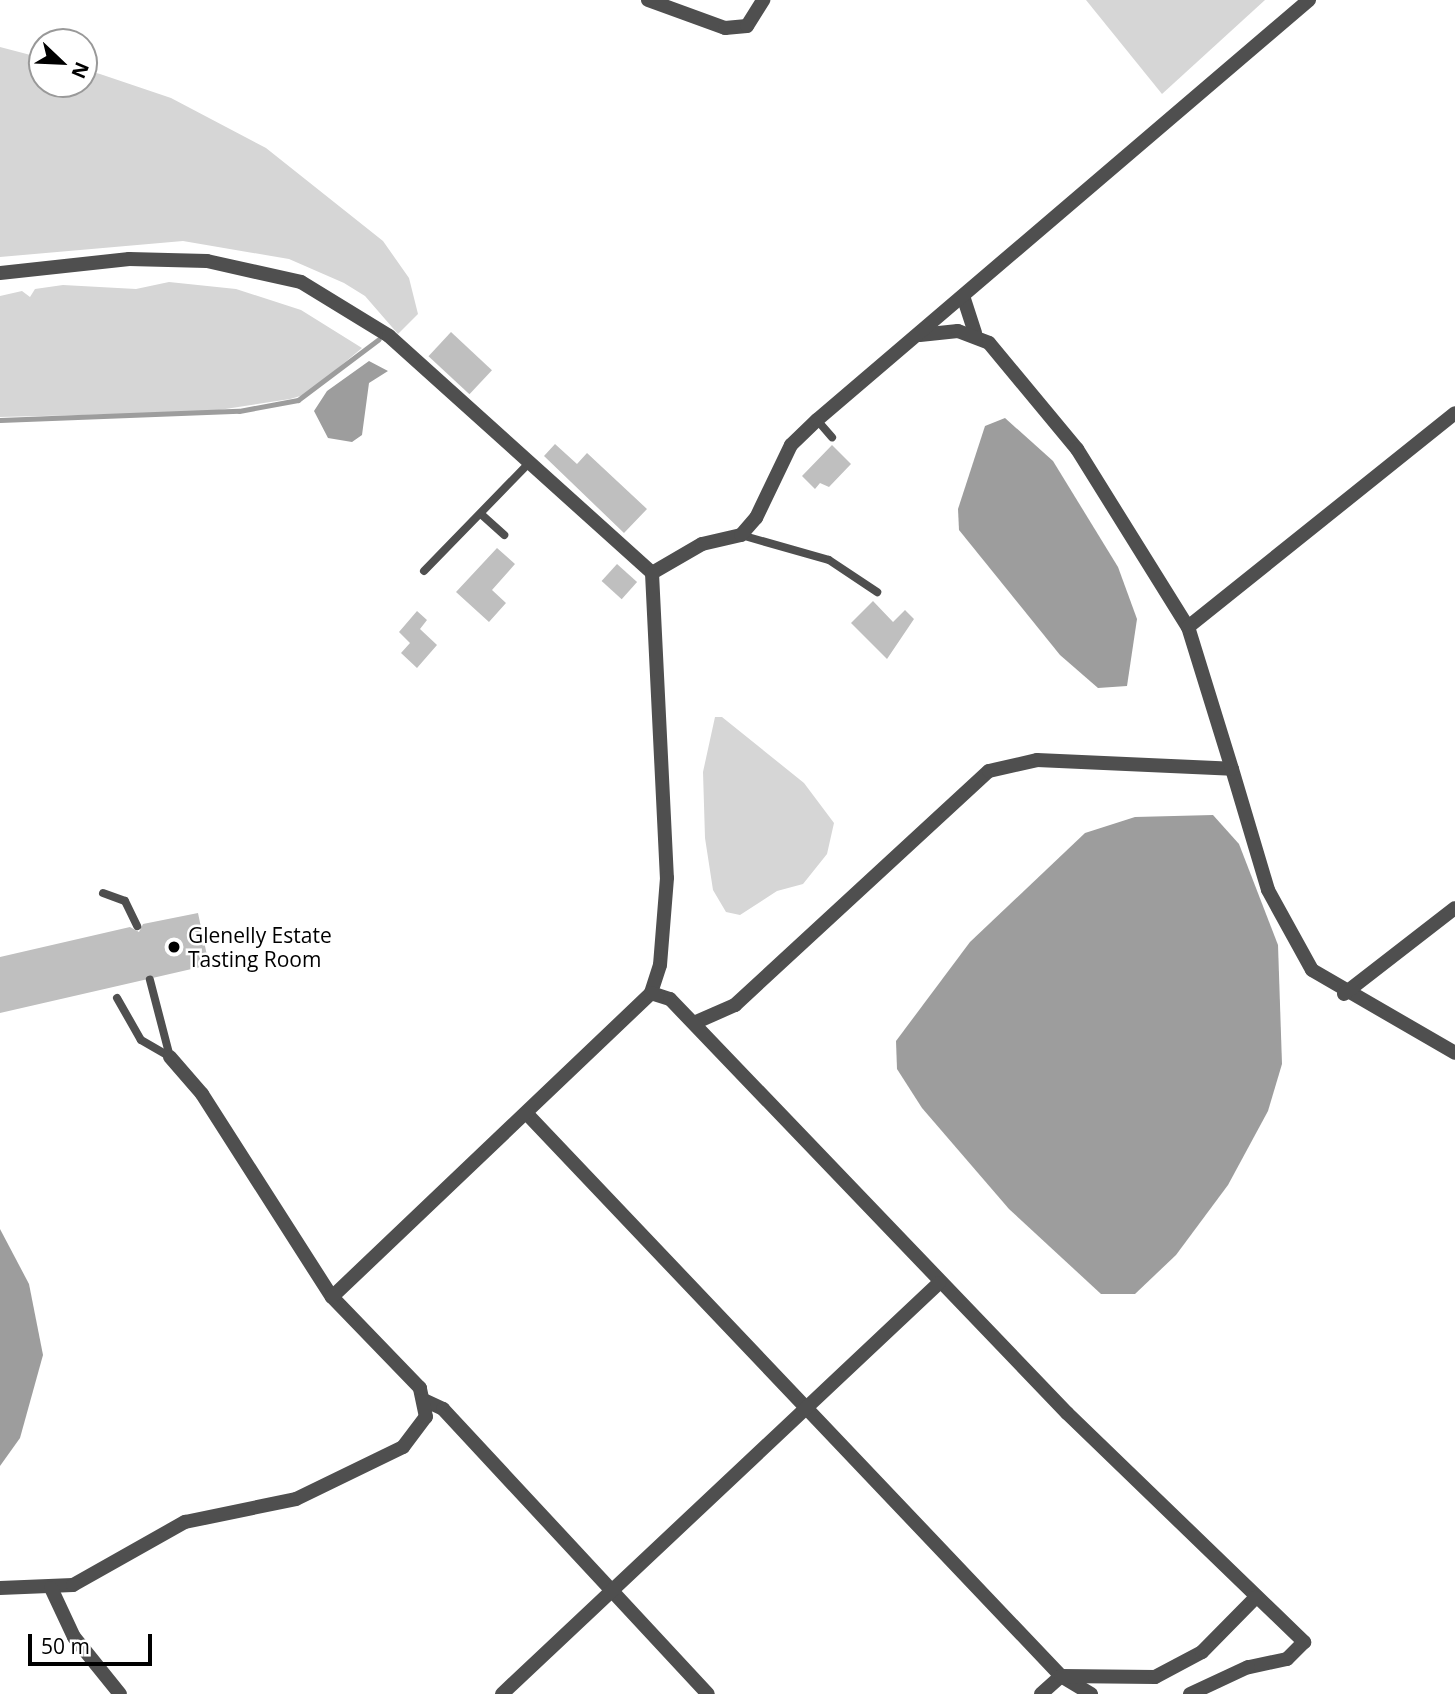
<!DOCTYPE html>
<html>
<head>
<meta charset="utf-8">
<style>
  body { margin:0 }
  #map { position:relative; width:1455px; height:1694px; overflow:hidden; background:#fff; font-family:"Open Sans",sans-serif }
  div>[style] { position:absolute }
  .green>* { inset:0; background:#d6d6d6 }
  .water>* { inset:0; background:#9d9d9d }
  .stream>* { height:5px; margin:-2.5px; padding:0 2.5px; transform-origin:2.5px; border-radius:2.5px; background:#9d9d9d }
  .building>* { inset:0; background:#bfbfbf; transform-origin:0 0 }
  .service>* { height:8px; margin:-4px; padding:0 4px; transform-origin:4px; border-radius:4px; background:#4f4f4f }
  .minor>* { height:14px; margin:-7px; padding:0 7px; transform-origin:7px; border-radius:7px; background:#4f4f4f }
  .dots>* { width:19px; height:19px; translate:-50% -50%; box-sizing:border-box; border:4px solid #fff; border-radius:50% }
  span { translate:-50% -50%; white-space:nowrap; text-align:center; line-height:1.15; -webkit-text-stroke:5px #fff; paint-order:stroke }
  .poi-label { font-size:21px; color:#000 }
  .left { translate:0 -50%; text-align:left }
  .north { position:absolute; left:28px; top:28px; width:70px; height:70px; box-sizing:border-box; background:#fff; border:2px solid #999; border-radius:50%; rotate:113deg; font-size:19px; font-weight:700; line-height:28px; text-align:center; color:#000 }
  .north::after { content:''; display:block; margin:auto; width:24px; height:32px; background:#000; clip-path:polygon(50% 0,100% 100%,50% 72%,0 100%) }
  .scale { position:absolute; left:28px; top:1634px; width:124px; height:32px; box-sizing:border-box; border:4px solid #000; border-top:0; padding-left:9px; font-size:21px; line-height:24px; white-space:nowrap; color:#000; -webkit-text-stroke:5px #fff; paint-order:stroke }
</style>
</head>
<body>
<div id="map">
  <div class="green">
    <div style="clip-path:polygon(1086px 0,1265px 0,1162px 94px)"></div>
    <div style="clip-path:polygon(0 47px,42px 58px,42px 84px,84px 84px,84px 70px,100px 74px,171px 98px,266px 148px,383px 241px,409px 278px,418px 314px,398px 334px,365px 296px,344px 283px,289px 259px,183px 241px,0 257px)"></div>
    <div style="clip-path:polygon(169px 282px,236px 289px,301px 310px,362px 348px,307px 394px,290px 399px,206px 412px,0 417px,0 296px,22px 291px,30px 297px,35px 289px,63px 285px,136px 289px)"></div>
    <div style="clip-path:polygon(715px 717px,722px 717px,804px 783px,834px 823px,827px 854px,803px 884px,777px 891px,740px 915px,726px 912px,713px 890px,705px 838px,703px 772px)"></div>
  </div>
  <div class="water">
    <div style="clip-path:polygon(369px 361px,388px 371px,369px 383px,362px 435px,352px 442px,328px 438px,314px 411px,327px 391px)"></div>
    <div style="clip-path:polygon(1005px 418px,1053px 461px,1118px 567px,1137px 619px,1127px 686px,1098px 688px,1060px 655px,959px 530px,958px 509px,985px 426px)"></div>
    <div style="clip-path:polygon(1213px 815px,1239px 844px,1278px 945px,1282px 1064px,1268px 1111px,1228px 1185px,1176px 1255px,1135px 1294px,1101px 1294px,1009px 1209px,922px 1108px,897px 1069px,896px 1041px,970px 942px,1085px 833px,1135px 817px)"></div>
    <div style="clip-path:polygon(0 1229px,29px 1284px,43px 1355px,20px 1438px,0 1466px)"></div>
  </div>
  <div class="stream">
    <div style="left:0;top:420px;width:239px;rotate:-2.2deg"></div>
    <div style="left:239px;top:411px;width:60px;rotate:-10.6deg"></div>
    <div style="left:298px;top:400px;width:101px;rotate:-37deg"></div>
  </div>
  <div class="building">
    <div style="left:451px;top:332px;width:56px;height:33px;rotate:43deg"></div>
    <div style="clip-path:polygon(555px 444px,577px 464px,587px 453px,647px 509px,624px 533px,544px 456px)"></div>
    <div style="clip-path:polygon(832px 445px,851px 464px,829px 487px,820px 483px,815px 489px,802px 476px)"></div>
    <div style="clip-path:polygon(497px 548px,515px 564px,492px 590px,506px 603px,489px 622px,456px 592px)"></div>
    <div style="left:617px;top:564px;width:27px;height:23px;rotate:42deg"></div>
    <div style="clip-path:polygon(873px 601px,893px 622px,905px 610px,914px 619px,887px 659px,851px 623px)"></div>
    <div style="clip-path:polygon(417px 611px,427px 620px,420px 629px,437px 645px,417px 668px,401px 653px,410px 643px,399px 632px)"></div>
    <div style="clip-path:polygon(198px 913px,209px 965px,0 1013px,0 957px,130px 927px,139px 932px,143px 924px)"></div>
  </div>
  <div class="service">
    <div style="left:817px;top:420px;width:23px;rotate:49deg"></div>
    <div style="left:482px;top:515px;width:30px;rotate:42deg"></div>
    <div style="left:741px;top:535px;width:91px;rotate:15.9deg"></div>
    <div style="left:829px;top:560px;width:58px;rotate:33.7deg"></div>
    <div style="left:424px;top:571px;width:151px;rotate:-45.8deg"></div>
    <div style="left:103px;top:893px;width:23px;rotate:20deg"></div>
    <div style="left:125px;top:901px;width:28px;rotate:64deg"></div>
    <div style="left:117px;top:998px;width:48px;rotate:60.3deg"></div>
    <div style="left:141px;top:1040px;width:34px;rotate:30deg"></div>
    <div style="left:170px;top:1057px;width:80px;rotate:-104.6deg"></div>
  </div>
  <div class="minor">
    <div style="left:648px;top:0;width:82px;rotate:20deg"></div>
    <div style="left:725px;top:28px;width:22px;rotate:-5deg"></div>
    <div style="left:747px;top:26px;width:31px;rotate:-58deg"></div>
    <div style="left:0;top:273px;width:130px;rotate:-6.2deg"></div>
    <div style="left:129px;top:259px;width:78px;rotate:1.5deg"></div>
    <div style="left:207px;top:261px;width:96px;rotate:12.6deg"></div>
    <div style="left:301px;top:282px;width:103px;rotate:31.5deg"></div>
    <div style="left:389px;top:336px;width:354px;rotate:42deg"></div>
    <div style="left:652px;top:573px;width:305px;rotate:87.2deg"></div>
    <div style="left:667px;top:878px;width:87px;rotate:94.6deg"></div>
    <div style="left:660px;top:965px;width:29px;rotate:108deg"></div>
    <div style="left:964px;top:299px;width:36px;rotate:72deg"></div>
    <div style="left:920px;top:335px;width:38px;rotate:-6deg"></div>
    <div style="left:958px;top:331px;width:33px;rotate:21deg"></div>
    <div style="left:989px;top:343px;width:138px;rotate:50.3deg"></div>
    <div style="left:1077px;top:449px;width:210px;rotate:58.1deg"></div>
    <div style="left:652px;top:573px;width:58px;rotate:-30.1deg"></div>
    <div style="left:702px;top:544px;width:40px;rotate:-13deg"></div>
    <div style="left:741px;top:535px;width:23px;rotate:-49deg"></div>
    <div style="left:756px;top:518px;width:81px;rotate:-64.4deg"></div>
    <div style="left:791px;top:445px;width:36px;rotate:-44deg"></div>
    <div style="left:817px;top:420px;width:647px;rotate:-40.49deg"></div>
    <div style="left:1232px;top:769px;width:126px;rotate:73.4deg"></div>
    <div style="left:1268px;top:890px;width:91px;rotate:61.2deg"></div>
    <div style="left:1312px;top:970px;width:165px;rotate:30.1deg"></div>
    <div style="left:1344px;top:994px;width:140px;rotate:-37.8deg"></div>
    <div style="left:694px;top:1023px;width:45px;rotate:-23.7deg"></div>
    <div style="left:735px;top:1005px;width:345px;rotate:-42.7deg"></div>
    <div style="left:989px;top:771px;width:49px;rotate:-12.9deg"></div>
    <div style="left:1037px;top:760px;width:195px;rotate:2.6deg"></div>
    <div style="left:1232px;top:769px;width:149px;rotate:-107.2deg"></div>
    <div style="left:1188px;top:627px;width:342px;rotate:-38.7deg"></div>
    <div style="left:170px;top:1057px;width:49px;rotate:49.1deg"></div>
    <div style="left:202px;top:1094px;width:241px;rotate:57.4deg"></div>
    <div style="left:528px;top:1115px;width:774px;rotate:46.47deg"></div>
    <div style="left:1061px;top:1676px;width:35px;rotate:31deg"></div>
    <div style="left:426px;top:1401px;width:19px;rotate:25deg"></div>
    <div style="left:443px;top:1409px;width:389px;rotate:47.1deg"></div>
    <div style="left:0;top:1588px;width:73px;rotate:-2.4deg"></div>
    <div style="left:73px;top:1585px;width:129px;rotate:-29.4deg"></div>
    <div style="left:185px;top:1522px;width:113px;rotate:-11.7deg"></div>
    <div style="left:296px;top:1499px;width:119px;rotate:-25.9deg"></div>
    <div style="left:403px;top:1447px;width:38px;rotate:-53deg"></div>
    <div style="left:426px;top:1417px;width:30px;rotate:-102deg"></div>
    <div style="left:420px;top:1388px;width:127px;rotate:-134deg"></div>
    <div style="left:332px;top:1297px;width:441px;rotate:-43.6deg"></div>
    <div style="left:651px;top:993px;width:20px;rotate:18deg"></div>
    <div style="left:670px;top:999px;width:574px;rotate:46.2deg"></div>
    <div style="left:1067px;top:1413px;width:330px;rotate:44deg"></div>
    <div style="left:1304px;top:1642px;width:24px;rotate:135deg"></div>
    <div style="left:1287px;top:1659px;width:40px;rotate:168deg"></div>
    <div style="left:1248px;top:1667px;width:64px;rotate:155deg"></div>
    <div style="left:51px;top:1588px;width:54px;rotate:64.9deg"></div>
    <div style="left:74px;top:1637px;width:73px;rotate:51.1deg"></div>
    <div style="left:502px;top:1694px;width:600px;rotate:-43.24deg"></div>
    <div style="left:1041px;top:1694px;width:27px;rotate:-42deg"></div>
    <div style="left:1061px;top:1676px;width:94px;rotate:0.6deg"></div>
    <div style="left:1155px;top:1677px;width:53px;rotate:-28deg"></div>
    <div style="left:1202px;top:1652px;width:76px;rotate:-45.5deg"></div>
  </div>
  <div class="dots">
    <div style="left:174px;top:947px;background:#000"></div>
  </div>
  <div class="poi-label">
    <span class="left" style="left:188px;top:947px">Glenelly Estate<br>Tasting Room</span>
  </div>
  <div class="north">N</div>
  <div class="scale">50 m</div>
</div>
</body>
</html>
